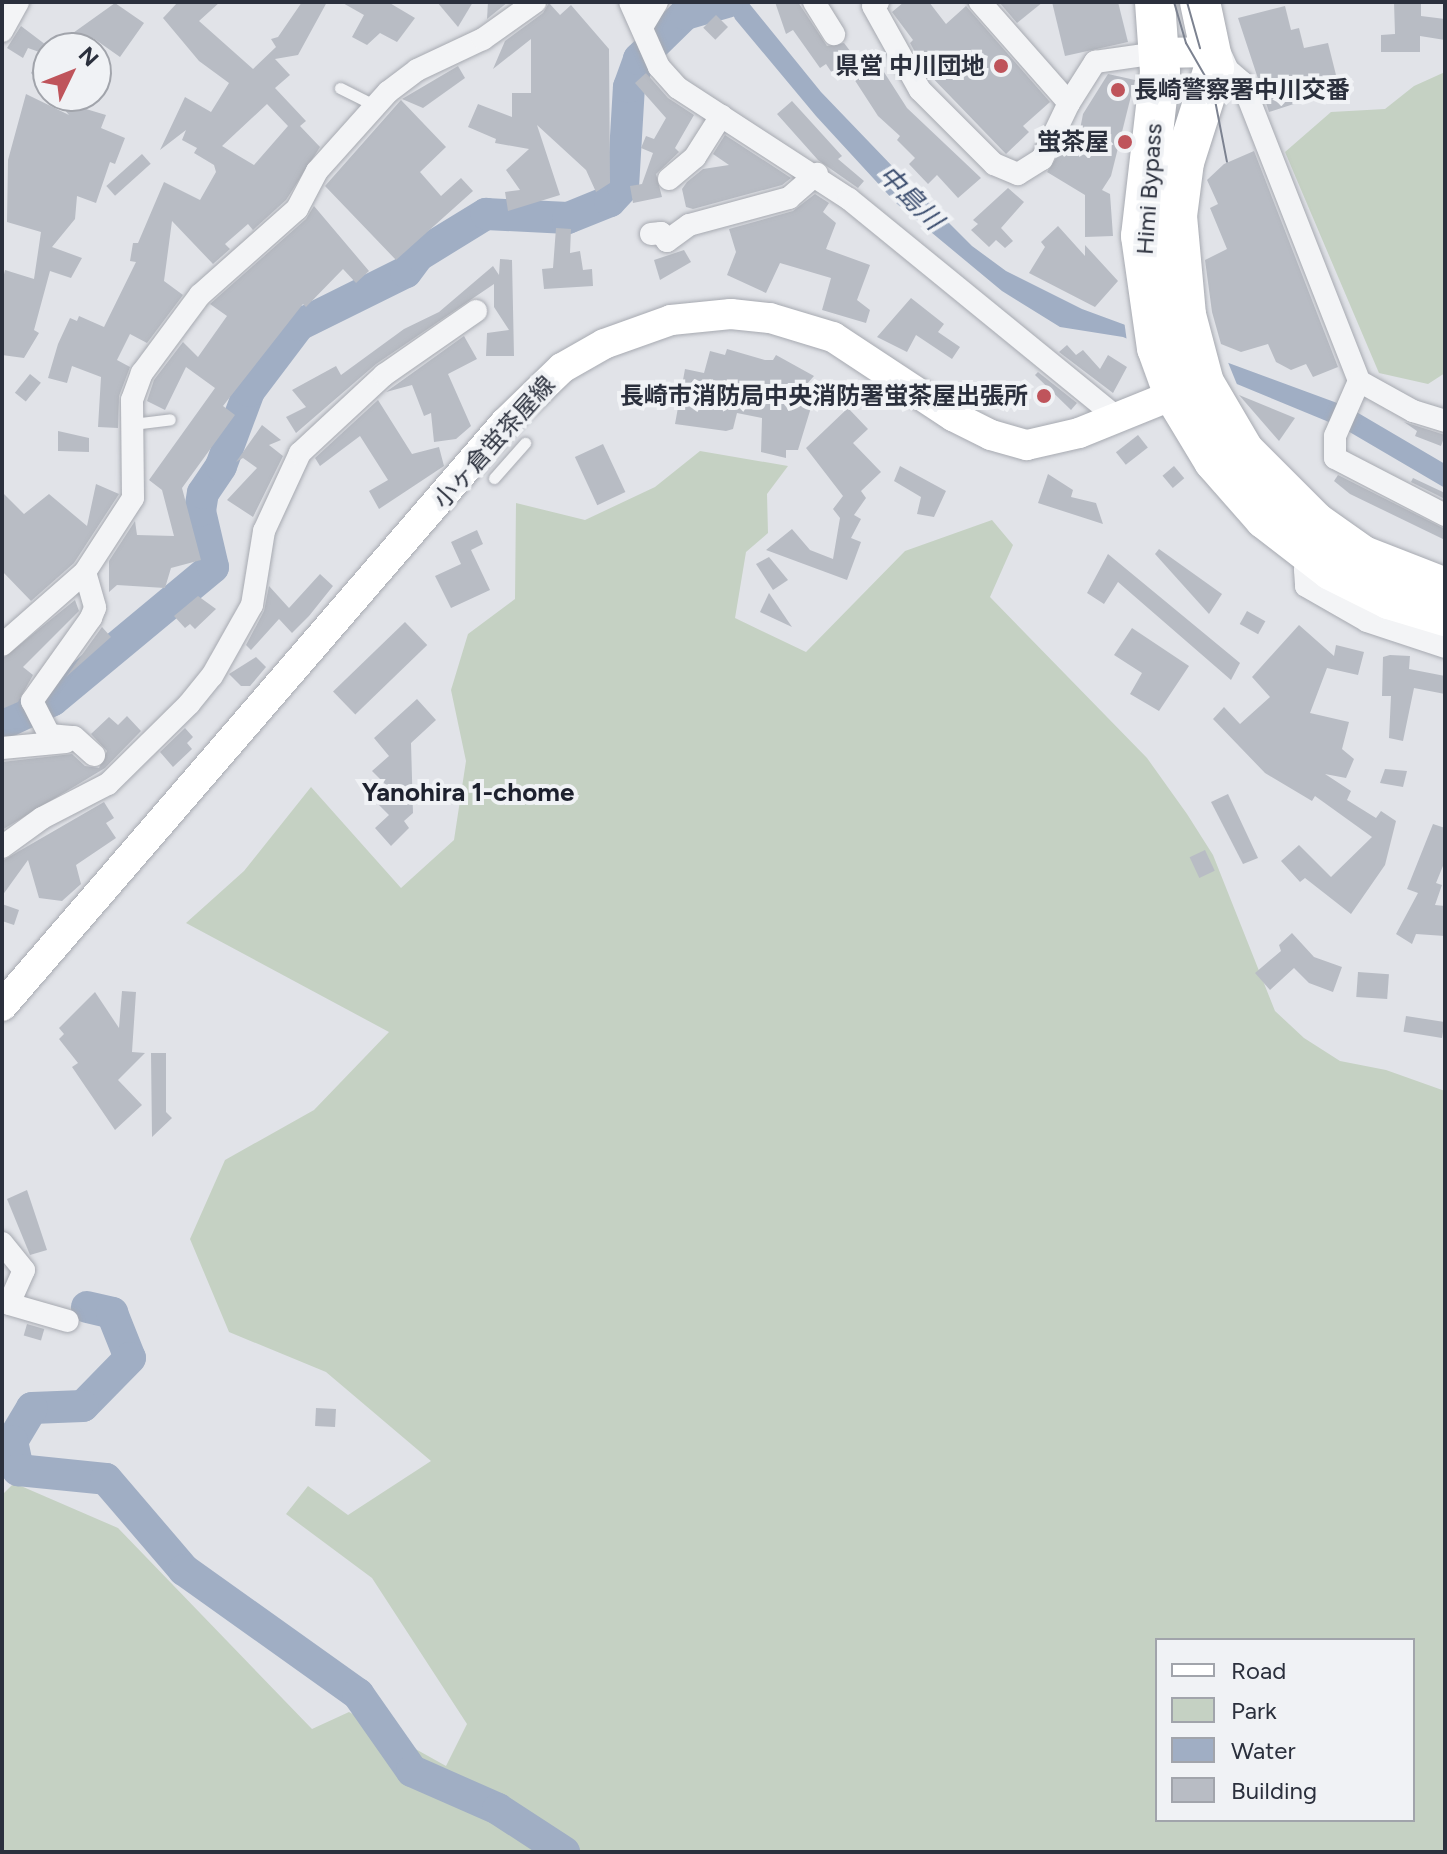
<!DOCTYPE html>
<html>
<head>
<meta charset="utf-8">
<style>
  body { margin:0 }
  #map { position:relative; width:1447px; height:1854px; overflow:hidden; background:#e1e3e8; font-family:Figtree,"Noto Sans JP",sans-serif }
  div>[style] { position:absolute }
  .green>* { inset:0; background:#c5d1c3 }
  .water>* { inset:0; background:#a0aec4 }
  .pier>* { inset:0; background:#e1e3e8 }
  .river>* { height:32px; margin:-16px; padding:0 16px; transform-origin:16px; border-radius:16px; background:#a0aec4 }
  .building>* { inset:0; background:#b8bcc4; transform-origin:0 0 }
  .roads { filter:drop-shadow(0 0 2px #a7aab1) drop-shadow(0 0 2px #a7aab1) }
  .lane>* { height:11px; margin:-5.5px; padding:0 5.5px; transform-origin:5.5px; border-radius:5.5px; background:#f3f4f6 }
  .street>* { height:22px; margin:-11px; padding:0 11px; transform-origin:11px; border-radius:11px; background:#f3f4f6 }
  .secondary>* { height:30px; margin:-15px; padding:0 15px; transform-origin:15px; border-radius:15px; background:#fff }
  .highway>* { height:40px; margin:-20px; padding:0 20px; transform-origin:20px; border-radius:20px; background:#fff }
  .tram>* { height:2px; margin:-1px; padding:0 1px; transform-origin:1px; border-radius:1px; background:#7c8290 }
  .dots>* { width:22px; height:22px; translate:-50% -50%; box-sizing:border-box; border:4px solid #f0f2f5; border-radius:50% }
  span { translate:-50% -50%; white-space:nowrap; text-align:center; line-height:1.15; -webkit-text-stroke:8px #f0f2f5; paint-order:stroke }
  .poi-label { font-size:24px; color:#2b303d; font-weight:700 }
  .right { translate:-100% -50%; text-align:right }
  .left { translate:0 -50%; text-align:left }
  .street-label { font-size:24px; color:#2b303d }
  .water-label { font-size:26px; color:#3a4c6d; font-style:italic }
  .neighbourhood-label { font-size:26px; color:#1d212e; font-weight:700 }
  .frame { position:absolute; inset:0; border:4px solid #2b303d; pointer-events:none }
  .legend { position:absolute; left:1155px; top:1638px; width:260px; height:184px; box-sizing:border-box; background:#f0f2f5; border:2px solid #a1a4ab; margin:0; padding:10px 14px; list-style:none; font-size:24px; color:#2b303d }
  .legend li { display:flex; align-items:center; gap:16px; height:40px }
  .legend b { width:40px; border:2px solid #a1a4ab }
  .north { position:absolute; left:32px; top:32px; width:80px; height:80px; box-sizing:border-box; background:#f0f2f5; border:2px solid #a1a4ab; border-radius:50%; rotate:47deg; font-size:22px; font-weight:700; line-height:32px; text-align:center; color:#2b303d }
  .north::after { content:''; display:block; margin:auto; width:28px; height:36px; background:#bf545b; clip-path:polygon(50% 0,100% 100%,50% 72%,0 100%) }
</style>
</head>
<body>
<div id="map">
  <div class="green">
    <div style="clip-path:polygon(1445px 72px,1445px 373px,1428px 384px,1379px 373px,1285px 152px,1331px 112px,1385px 109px,1414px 86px)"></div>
    <div style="clip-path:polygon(evenodd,700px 451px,788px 466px,767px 494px,768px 533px,746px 552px,735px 618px,806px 652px,905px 551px,992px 520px,1013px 545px,990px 597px,1147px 758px,1187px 814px,1213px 855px,1275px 1011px,1304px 1038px,1340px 1061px,1386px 1070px,1445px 1091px,1445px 1852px,2px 1852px,2px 1495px,14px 1483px,118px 1528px,312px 1729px,349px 1712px,446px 1766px,467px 1724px,372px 1578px,286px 1514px,308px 1486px,348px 1515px,431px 1461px,326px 1372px,229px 1332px,190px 1239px,225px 1160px,314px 1110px,389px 1032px,186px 923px,244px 871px,311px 787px,401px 888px,454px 840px,466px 761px,451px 690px,468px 634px,515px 599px,516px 503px,585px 520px,655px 487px,700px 451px,1157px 1640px,1413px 1640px,1413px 1820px,1157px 1820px,1157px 1640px)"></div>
  </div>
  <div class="water">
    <div style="clip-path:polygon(728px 2px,748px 2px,821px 92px,894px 168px,972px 246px,1006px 271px,1082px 309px,1348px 407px,1445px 464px,1445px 488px,1341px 427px,1123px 337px,1060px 327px,1002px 291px,896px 203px,816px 116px,735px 19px)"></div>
  </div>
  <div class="pier">
    <div style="clip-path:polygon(1124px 320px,1225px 355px,1238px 387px,1127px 342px)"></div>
  </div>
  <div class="river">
    <div style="left:2px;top:724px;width:56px;rotate:-25.2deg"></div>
    <div style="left:53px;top:700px;width:208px;rotate:-39.7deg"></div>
    <div style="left:213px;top:567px;width:57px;rotate:-103.1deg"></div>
    <div style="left:200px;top:511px;width:18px;rotate:-81deg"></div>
    <div style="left:203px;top:493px;width:32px;rotate:-56deg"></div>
    <div style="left:221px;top:466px;width:80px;rotate:-69.5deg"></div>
    <div style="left:249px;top:391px;width:83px;rotate:-52.9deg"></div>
    <div style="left:299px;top:325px;width:119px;rotate:-26.4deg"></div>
    <div style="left:406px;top:272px;width:21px;rotate:-53deg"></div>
    <div style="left:419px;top:255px;width:79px;rotate:-31.5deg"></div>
    <div style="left:486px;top:214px;width:82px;rotate:2.8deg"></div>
    <div style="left:568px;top:218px;width:45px;rotate:-22deg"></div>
    <div style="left:610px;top:201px;width:19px;rotate:-47deg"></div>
    <div style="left:623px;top:187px;width:100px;rotate:-86.6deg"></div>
    <div style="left:629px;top:87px;width:30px;rotate:-70deg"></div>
    <div style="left:639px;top:59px;width:64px;rotate:-44.4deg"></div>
    <div style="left:685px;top:14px;width:44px;rotate:-15.9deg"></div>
    <div style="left:87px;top:1307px;width:26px;rotate:13deg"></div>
    <div style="left:112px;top:1313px;width:48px;rotate:68.2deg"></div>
    <div style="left:130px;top:1358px;width:67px;rotate:134.4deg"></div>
    <div style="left:83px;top:1406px;width:51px;rotate:177.8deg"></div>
    <div style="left:32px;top:1408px;width:39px;rotate:121deg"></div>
    <div style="left:12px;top:1441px;width:30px;rotate:78deg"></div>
    <div style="left:18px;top:1470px;width:88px;rotate:5.8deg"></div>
    <div style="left:106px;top:1479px;width:120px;rotate:49.4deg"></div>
    <div style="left:184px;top:1570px;width:214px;rotate:35.5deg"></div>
    <div style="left:358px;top:1694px;width:94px;rotate:55deg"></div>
    <div style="left:412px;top:1771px;width:94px;rotate:23.8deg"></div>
    <div style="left:498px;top:1809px;width:79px;rotate:33.1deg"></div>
  </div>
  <div class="building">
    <div style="clip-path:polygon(evenodd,178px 2px,220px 2px,199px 21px,253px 69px,276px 47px,271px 39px,278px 37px,302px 2px,327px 2px,298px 55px,275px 59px,290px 75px,275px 88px,306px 121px,300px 126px,320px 147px,286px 200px,253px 230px,248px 224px,225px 244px,230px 249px,213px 264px,172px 221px,164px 281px,183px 295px,147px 343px,130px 334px,117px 360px,130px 367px,119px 396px,118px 428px,98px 427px,101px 377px,72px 366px,67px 383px,48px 378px,58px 344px,70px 318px,77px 321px,79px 316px,104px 327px,136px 262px,130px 261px,133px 243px,138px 243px,164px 182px,200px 200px,216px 172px,214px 165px,194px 153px,197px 148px,182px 140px,186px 130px,160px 150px,185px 97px,211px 112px,229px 83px,199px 61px,163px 18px,178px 2px,267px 104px,288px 126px,254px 165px,222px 146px,267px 104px)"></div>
    <div style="clip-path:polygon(341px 2px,388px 2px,415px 18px,397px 42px,380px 33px,367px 45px,352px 37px,364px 15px)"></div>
    <div style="clip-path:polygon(437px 2px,473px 2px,458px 27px)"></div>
    <div style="clip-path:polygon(488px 2px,508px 2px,487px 19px)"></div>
    <div style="clip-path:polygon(775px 2px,798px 2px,827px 46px,844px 43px,870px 77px,882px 69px,907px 108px,981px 178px,958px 198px,937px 175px,928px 184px,909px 164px,915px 158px,897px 140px,900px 136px,878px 116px,854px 79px,841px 67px,832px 73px,826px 64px,820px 68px,793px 30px,786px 34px)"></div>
    <div style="clip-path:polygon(904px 2px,929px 2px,946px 24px,966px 6px,1050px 102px,1023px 126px,1029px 132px,1006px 154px,925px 70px,910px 43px,913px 40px,892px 12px)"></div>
    <div style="clip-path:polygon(999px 2px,1043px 2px,1017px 23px)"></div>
    <div style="clip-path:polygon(1052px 2px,1118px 2px,1128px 42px,1065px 56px)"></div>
    <div style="clip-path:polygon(1394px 2px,1421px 2px,1421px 16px,1445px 19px,1445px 40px,1420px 36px,1420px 52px,1381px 52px,1381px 35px,1395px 34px)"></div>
    <div style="clip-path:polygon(115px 3px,144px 23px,120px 57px,93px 38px,82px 48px,52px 48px)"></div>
    <div style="clip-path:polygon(549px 3px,560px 15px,571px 5px,609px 49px,610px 183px,596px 192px,586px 170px,537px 125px,560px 195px,508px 211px,505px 192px,520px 190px,506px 170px,529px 149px,495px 143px,496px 139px,468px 127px,478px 104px,512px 117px,512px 93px,531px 93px,531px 39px,493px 69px,505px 41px,543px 13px)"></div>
    <div style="clip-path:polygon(1285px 6px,1291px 30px,1299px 28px,1304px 48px,1328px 43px,1338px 83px,1302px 92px,1303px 101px,1269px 112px,1238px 18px)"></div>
    <div style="left:716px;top:15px;width:17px;height:18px;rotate:45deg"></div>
    <div style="clip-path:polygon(21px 26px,50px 48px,48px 75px,40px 83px,31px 73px,42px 53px,28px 48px,23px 58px,7px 48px)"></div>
    <div style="clip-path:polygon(458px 66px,465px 78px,423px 108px,402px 99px)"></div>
    <div style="clip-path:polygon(646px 73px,668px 98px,694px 115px,675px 148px,679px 152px,656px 174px,662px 197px,633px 203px,630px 186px,642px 184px,653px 153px,641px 148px,646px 136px,654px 139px,666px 118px,635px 83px)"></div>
    <div style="clip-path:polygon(1108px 74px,1135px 80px,1111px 176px,1102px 190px,1110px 194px,1113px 236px,1085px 237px,1085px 195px,1047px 172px,1063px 148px,1075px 155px,1083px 114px)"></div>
    <div style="clip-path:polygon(26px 94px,69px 115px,56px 100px,106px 115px,101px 128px,125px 138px,115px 164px,110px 162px,96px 203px,77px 196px,75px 219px,52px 247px,82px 258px,71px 278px,50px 271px,34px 330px,39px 333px,24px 358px,2px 355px,2px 283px,5px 270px,34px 279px,41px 232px,7px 222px,8px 160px)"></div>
    <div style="clip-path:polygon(401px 100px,446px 147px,420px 172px,441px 196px,461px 178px,473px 191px,396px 260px,325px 186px)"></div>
    <div style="clip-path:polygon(792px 101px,842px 156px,838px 159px,864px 181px,858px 188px,818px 160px,777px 114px)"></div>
    <div style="clip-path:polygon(725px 135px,791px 178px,782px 185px,693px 209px,686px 207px,682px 189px,687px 182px,703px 169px,729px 165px,713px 154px)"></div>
    <div style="clip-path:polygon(1254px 151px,1338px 367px,1313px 377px,1306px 364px,1291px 370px,1276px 362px,1268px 344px,1241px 352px,1221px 344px,1212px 312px,1205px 260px,1227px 249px,1210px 208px,1218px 204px,1207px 180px,1224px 164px)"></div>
    <div style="left:142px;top:154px;width:13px;height:48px;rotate:48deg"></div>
    <div style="clip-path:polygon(1008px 188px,1024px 202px,1001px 228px,1013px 241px,1005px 248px,996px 240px,989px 247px,971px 230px,978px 224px,973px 220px)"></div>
    <div style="clip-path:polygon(815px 194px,829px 203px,823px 212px,836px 223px,826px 249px,870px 265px,857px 300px,870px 310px,866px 323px,822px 310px,831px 278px,780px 263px,766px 293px,727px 275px,736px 252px,729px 229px,793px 211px)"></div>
    <div style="clip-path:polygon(314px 206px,369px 271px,356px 283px,343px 269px,306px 307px,303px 304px,223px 406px,235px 415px,182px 488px,201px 560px,171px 568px,165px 588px,117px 585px,109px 592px,109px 561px,135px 521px,137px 535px,174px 536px,162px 490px,149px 480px,215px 388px,186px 367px,165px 410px,147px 401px,154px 380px,183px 342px,198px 357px,227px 316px,210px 304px,306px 219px)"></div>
    <div style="clip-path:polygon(1058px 226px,1085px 256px,1085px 245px,1118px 281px,1095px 307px,1029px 273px,1045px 247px,1041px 242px)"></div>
    <div style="clip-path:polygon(556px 228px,571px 229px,570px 253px,580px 251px,583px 270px,592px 269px,593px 286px,544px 289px,542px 269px,553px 268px)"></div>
    <div style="clip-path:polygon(684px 250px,691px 262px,660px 280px,654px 260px)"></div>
    <div style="clip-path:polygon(500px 259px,512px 260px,514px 356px,486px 356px,487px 333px,509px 330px,494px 307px,494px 284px,376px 364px,296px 433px,286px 417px,306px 407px,292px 390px,336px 366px,341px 375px,404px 329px,439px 312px,493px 266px,499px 275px)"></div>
    <div style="clip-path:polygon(911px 298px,944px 324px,938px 332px,960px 347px,952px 359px,916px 335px,907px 352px,877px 337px)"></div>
    <div style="clip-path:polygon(464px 336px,477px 359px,448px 374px,471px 426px,456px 439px,434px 442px,431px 413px,424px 416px,412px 385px,386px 392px)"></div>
    <div style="clip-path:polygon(1067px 345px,1076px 355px,1083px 350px,1100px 369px,1108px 355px,1127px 367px,1113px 393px,1059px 352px)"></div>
    <div style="clip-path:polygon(727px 349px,765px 360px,773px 360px,776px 355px,814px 376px,797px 395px,813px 401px,798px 450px,786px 450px,786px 458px,761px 452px,762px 418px,737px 413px,733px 429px,726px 431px,675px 424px,685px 369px,704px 373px,710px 351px,725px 355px)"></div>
    <div style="clip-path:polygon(1038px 372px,1077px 403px,1071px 410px,1035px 375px)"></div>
    <div style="left:30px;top:374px;width:14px;height:24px;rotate:39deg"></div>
    <div style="clip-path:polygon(1239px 395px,1295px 418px,1279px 441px)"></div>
    <div style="clip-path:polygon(378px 400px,412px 454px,439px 447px,444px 466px,379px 509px,369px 491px,388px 480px,360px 436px,320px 466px,315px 458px)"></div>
    <div style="clip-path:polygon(848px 408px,868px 429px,853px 443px,881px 472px,861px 491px,866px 498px,854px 515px,861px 519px,851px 538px,861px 542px,847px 580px,766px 550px,792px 529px,810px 550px,833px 559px,840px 518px,833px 509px,843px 496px,806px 448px)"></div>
    <div style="clip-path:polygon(1404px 422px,1445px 435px,1441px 446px,1415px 436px,1417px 431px)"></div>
    <div style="clip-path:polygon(262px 425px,281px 440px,269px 445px,283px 456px,253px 517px,227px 500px,257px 468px,243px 458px,236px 462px)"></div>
    <div style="clip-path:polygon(58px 431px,89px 438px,89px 452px,58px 451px)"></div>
    <div style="left:1138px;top:435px;width:16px;height:28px;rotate:52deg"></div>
    <div style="left:603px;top:444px;width:53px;height:31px;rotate:65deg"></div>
    <div style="clip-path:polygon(900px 466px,946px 491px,934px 517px,917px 514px,921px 497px,894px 481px)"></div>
    <div style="left:1174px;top:466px;width:16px;height:15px;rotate:50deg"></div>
    <div style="clip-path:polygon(1048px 474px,1073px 490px,1071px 497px,1096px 503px,1103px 524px,1038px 503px)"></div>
    <div style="clip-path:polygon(1338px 475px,1445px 529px,1445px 540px,1350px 494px,1334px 481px)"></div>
    <div style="clip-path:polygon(1413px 478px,1445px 493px,1445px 499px,1411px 482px)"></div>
    <div style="clip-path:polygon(96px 484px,119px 494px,74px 563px,31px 601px,2px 571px,2px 492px,24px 514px,49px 494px,87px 526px)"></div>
    <div style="clip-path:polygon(477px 530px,483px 544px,471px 550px,490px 590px,451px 608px,435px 576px,461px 564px,451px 542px)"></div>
    <div style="clip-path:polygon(1159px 549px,1222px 594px,1209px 614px,1155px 554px)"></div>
    <div style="clip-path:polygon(1108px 554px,1240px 663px,1231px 680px,1118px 582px,1104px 604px,1087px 593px)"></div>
    <div style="clip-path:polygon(769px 557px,788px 580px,773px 590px,756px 564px)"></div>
    <div style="clip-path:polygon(320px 574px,333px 586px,309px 616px,292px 633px,279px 619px,251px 650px,246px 645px,264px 611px,269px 586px,289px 608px)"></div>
    <div style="clip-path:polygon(769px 593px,792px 627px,760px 612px)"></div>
    <div style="clip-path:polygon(198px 596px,216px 609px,195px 629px,190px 624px,185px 628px,174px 616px)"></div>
    <div style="clip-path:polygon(75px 600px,79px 611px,23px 667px,33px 675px,18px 702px,2px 709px,2px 659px)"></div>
    <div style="left:1247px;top:611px;width:21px;height:15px;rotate:29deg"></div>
    <div style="left:405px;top:622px;width:32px;height:100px;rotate:46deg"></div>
    <div style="clip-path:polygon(1299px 625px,1334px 656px,1336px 645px,1364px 652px,1358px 675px,1327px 668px,1310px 713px,1349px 722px,1342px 749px,1354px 759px,1346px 778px,1325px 774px,1351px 791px,1347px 800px,1376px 818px,1381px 811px,1396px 821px,1385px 865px,1351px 914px,1305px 878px,1300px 882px,1281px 861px,1299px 845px,1331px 877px,1372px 837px,1315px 796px,1312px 801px,1265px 773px,1213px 719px,1224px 707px,1240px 724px,1270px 697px,1252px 677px)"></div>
    <div style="clip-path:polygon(102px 627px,111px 637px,66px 677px)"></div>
    <div style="clip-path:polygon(1132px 628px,1189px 666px,1159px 711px,1130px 694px,1142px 673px,1114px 655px)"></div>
    <div style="clip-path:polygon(1390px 655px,1410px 656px,1409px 669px,1445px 676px,1445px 694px,1414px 688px,1403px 741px,1389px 738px,1391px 696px,1382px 696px,1383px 657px)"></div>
    <div style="clip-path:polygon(256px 657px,266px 667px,250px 686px,241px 686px,229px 674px)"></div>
    <div style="clip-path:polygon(417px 699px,436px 720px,411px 743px,413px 813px,404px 821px,409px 828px,391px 846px,375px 828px,389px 815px,374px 800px,388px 787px,372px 771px,389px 756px,374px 738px)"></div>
    <div style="clip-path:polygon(127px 716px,141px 731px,105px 768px,2px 830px,2px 762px,72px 754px,85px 766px,99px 768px,107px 751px,91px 734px,109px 717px,118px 725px)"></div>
    <div style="clip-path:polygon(185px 728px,193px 737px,187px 743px,192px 749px,173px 767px,160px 752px)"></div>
    <div style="clip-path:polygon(1385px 769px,1407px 771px,1403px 787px,1380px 783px)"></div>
    <div style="clip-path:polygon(1228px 794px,1258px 858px,1243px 864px,1211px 802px)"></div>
    <div style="clip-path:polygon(104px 802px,114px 818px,106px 823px,116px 838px,76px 865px,81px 884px,62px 901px,39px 898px,28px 860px,2px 896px,2px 861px)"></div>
    <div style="clip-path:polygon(1433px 824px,1445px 828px,1445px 861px,1436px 883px,1442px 885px,1435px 905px,1445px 906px,1445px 936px,1416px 934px,1412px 944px,1396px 934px,1418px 893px,1407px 889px)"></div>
    <div style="left:1205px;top:850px;width:23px;height:17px;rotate:65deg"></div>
    <div style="clip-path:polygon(2px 904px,19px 910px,14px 925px,2px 921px)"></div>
    <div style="clip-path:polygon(1292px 933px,1314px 957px,1342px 967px,1333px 992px,1309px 983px,1294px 968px,1270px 990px,1255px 973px,1281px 951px,1279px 945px)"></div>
    <div style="left:1358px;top:972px;width:31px;height:25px;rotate:4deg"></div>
    <div style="clip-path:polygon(122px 991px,136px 992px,132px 1052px,145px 1053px,118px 1080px,142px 1105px,115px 1130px,72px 1067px,78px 1063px,59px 1039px,64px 1034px,59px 1028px,95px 992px,119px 1028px)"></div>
    <div style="left:1406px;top:1016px;width:39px;height:16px;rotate:9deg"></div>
    <div style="clip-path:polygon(151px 1053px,166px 1053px,166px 1112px,172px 1118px,152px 1137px)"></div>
    <div style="clip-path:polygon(27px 1190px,47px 1250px,30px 1255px,7px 1199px)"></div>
    <div style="left:27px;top:1324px;width:18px;height:12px;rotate:16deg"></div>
    <div style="left:316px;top:1408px;width:20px;height:18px;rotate:3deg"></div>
  </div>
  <div class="roads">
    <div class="lane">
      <div style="left:340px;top:88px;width:40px;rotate:26.6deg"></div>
      <div style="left:132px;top:424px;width:38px;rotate:-7deg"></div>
      <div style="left:494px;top:478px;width:47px;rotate:-48.5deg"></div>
    </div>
    <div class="street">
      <div style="left:630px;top:2px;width:71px;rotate:66deg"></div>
      <div style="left:659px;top:67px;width:28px;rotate:48deg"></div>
      <div style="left:678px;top:88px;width:204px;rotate:33deg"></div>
      <div style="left:849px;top:199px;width:345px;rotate:39.2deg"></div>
      <div style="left:814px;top:2px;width:38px;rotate:58deg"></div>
      <div style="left:878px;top:2px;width:6px;rotate:141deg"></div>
      <div style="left:873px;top:6px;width:96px;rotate:60.8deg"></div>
      <div style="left:920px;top:90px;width:105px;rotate:45deg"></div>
      <div style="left:994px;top:164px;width:26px;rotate:23deg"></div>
      <div style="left:1018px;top:174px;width:28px;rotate:-32deg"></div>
      <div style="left:1042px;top:159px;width:62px;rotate:-64.3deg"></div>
      <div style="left:1069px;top:103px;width:135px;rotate:-131.4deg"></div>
      <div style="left:642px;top:27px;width:29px;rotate:-59deg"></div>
      <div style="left:2px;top:31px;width:33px;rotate:-61deg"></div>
      <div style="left:1219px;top:51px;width:21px;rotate:65deg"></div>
      <div style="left:1228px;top:70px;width:18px;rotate:41deg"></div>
      <div style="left:1242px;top:82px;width:321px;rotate:68.6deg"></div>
      <div style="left:1359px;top:381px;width:62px;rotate:29.1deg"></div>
      <div style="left:1413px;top:411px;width:34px;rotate:17deg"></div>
      <div style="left:1069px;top:103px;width:49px;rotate:-57.6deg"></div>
      <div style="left:1095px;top:62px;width:64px;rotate:-8.1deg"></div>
      <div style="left:669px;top:179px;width:34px;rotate:-40deg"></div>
      <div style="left:695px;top:157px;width:49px;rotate:-57.6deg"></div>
      <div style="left:651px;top:234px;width:10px;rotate:-6deg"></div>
      <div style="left:661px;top:233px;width:10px;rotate:53deg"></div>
      <div style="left:667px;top:241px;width:27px;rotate:-36deg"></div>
      <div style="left:689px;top:225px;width:104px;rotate:-15.1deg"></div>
      <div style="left:789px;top:198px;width:37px;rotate:-41deg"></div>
      <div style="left:1359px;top:381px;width:60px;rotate:113.6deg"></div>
      <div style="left:1335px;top:436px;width:22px;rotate:90deg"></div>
      <div style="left:1335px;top:458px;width:124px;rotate:27.4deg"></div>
      <div style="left:1318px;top:552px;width:22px;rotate:126deg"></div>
      <div style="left:1305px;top:570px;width:16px;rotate:86deg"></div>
      <div style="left:1306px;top:586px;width:70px;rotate:29.8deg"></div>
      <div style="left:1367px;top:621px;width:82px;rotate:18.4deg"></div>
      <div style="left:85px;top:572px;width:37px;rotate:74deg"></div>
      <div style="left:95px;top:608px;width:11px;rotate:112deg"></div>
      <div style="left:91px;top:618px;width:102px;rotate:125.4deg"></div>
      <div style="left:32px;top:701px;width:38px;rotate:63deg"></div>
      <div style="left:49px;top:735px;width:25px;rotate:5deg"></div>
      <div style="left:74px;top:737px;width:27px;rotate:42deg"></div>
      <div style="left:2px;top:645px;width:111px;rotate:-41.3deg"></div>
      <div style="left:85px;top:572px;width:88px;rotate:-57deg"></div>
      <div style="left:133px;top:498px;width:98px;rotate:-90.6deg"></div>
      <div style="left:132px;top:400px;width:29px;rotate:-70deg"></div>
      <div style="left:142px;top:373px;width:97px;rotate:-53.4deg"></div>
      <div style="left:200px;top:295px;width:130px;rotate:-41.6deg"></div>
      <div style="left:297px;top:209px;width:43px;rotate:-62.2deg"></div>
      <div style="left:317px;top:171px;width:106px;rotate:-48.1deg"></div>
      <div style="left:388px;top:92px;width:36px;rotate:-37deg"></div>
      <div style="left:417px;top:70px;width:73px;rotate:-25.2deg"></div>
      <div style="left:483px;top:39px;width:64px;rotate:-35.4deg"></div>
      <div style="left:2px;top:748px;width:64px;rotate:-5.4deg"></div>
      <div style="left:2px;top:847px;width:49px;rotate:-35.9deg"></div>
      <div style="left:42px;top:818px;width:74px;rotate:-27.3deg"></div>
      <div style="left:108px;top:784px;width:114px;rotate:-44.6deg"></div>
      <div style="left:189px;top:704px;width:36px;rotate:-51deg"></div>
      <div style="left:212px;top:676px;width:81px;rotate:-60.6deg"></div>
      <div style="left:252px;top:605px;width:75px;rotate:-80.8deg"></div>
      <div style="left:264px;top:531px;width:86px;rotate:-65.2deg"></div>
      <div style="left:300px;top:453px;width:115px;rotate:-42.9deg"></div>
      <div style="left:384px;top:375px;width:112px;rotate:-34.8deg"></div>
      <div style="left:2px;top:1243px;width:35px;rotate:51deg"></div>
      <div style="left:24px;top:1270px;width:37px;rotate:114deg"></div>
      <div style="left:9px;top:1304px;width:61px;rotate:16.1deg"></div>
    </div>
    <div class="secondary">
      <div style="left:1158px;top:53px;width:55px;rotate:-1deg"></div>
      <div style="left:2px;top:1006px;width:770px;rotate:-49.21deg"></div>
      <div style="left:505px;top:423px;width:79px;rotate:-44deg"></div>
      <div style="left:562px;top:368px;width:48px;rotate:-29.7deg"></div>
      <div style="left:604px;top:344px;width:71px;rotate:-19.7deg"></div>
      <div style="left:671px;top:320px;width:60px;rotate:-5.7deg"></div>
      <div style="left:731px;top:314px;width:39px;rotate:6deg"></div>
      <div style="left:770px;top:318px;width:66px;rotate:16.8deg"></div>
      <div style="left:833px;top:337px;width:144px;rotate:33.4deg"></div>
      <div style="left:953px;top:416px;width:42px;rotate:26.6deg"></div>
      <div style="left:991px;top:435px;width:37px;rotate:16deg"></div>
      <div style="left:1027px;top:445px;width:53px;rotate:-13deg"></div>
      <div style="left:1079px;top:433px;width:123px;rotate:-22deg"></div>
    </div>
    <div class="highway">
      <div style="left:1155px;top:2px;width:70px;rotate:85.9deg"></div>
      <div style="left:1160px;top:72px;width:165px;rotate:96.6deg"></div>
      <div style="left:1141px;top:236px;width:113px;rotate:81.9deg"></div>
      <div style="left:1157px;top:348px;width:50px;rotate:70.1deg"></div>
      <div style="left:1174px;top:395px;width:77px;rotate:58.8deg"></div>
      <div style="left:1214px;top:461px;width:77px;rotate:48.7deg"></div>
      <div style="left:1265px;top:519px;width:83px;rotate:37.7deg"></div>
      <div style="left:1331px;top:570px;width:65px;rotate:26.6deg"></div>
      <div style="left:1389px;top:599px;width:59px;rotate:16.9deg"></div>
      <div style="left:1200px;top:2px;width:67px;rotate:78deg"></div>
      <div style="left:1214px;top:68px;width:99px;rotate:107.7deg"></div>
      <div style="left:1184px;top:162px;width:54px;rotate:97.4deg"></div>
      <div style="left:1177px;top:216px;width:99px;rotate:84.8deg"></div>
      <div style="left:1186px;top:315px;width:70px;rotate:75.2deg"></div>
      <div style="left:1204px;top:383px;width:79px;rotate:59.5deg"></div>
      <div style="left:1244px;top:451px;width:100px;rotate:45deg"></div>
      <div style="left:1315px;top:522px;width:59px;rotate:35.3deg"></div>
      <div style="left:1363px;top:556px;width:88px;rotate:21.3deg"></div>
    </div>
  </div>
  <div class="tram">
    <div style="left:1174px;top:2px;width:43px;rotate:73.7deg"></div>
    <div style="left:1186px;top:43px;width:54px;rotate:60.1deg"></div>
    <div style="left:1213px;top:90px;width:73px;rotate:79deg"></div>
    <div style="left:1187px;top:2px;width:48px;rotate:74.2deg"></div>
  </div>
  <div class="dots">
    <div style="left:1001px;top:66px;background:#bf545b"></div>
    <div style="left:1118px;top:90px;background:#bf545b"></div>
    <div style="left:1125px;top:142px;background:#bf545b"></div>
    <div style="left:1044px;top:396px;background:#bf545b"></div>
  </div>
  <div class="poi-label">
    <span class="right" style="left:985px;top:66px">県営 中川団地</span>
    <span class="left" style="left:1134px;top:90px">長崎警察署中川交番</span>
    <span class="right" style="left:1109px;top:142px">蛍茶屋</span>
    <span class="right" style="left:1028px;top:396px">長崎市消防局中央消防署蛍茶屋出張所</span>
  </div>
  <div class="street-label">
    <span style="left:1149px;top:189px;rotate:-86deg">Himi Bypass</span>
    <span style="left:494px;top:442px;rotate:-48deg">小ヶ倉蛍茶屋線</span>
  </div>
  <div class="water-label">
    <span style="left:910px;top:198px;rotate:45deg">中島川</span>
  </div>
  <div class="neighbourhood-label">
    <span style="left:468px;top:793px">Yanohira 1-chome</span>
  </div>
  <div class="frame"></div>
  <ul class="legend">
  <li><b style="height:10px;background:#fff"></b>Road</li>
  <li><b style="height:22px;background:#c5d1c3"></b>Park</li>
  <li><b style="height:22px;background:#a0aec4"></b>Water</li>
  <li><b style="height:22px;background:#b8bcc4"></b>Building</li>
  </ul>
  <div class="north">N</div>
</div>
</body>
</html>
